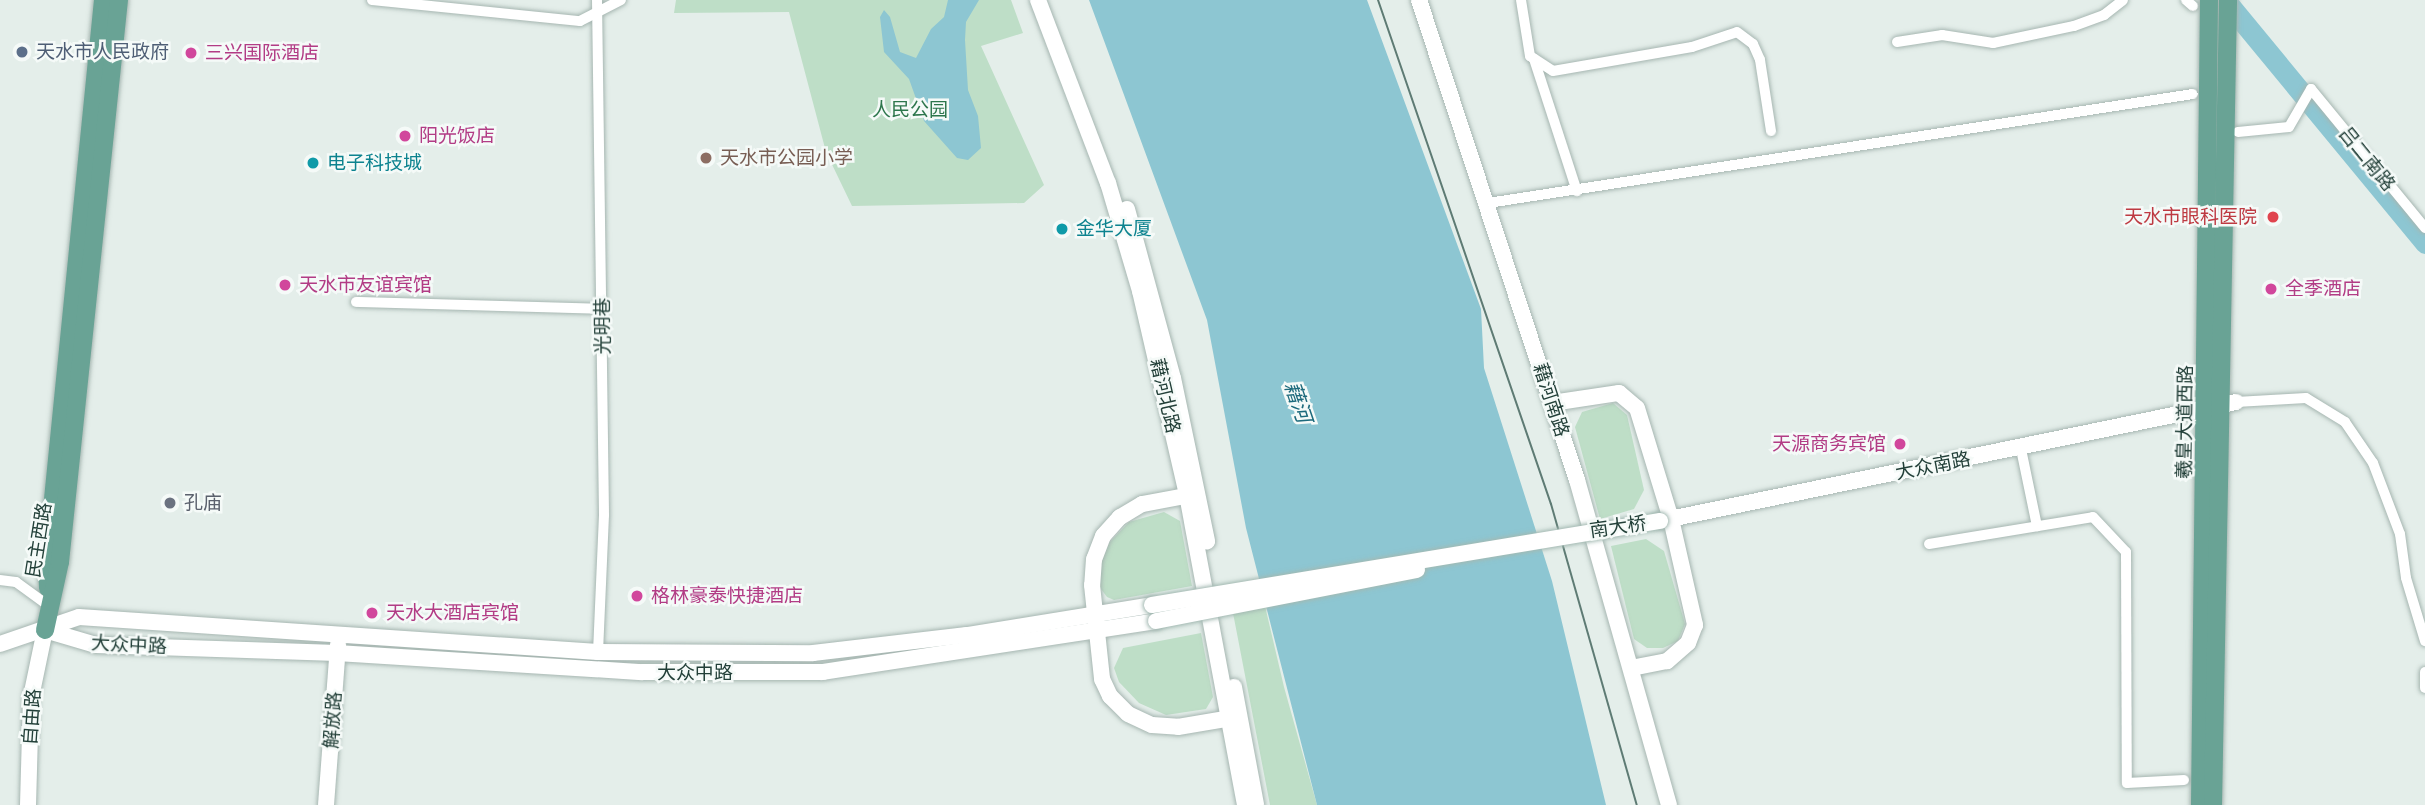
<!DOCTYPE html>
<html>
<head>
<meta charset="utf-8">
<style>
  body { margin:0 }
  #map { position:relative; width:2425px; height:805px; overflow:hidden; background:#e4eeea; font-family:Raleway,"Noto Sans SC",sans-serif }
  div>[style] { position:absolute }
  .green>* { inset:0; background:#bedec7 }
  .water>* { inset:0; background:#8dc6d2 }
  .river>* { height:21px; margin:-10.5px; padding:0 10.5px; transform-origin:10.5px; border-radius:10.5px; background:#8dc6d2 }
  .roads { filter:drop-shadow(0 0 2px #a6b6b1) drop-shadow(0 0 2px #a6b6b1) }
  .street>* { height:10px; margin:-5px; padding:0 5px; transform-origin:5px; border-radius:5px; background:#fff }
  .secondary>* { height:16px; margin:-8px; padding:0 8px; transform-origin:8px; border-radius:8px; background:#fff }
  .primary>* { height:18px; margin:-9px; padding:0 9px; transform-origin:9px; border-radius:9px; background:#69a395 }
  .tram>* { height:2px; margin:-1px; padding:0 1px; transform-origin:1px; border-radius:1px; background:#5e7b74 }
  .bridges { filter:drop-shadow(0 0 2px #a3b9b2) drop-shadow(0 0 2px #a3b9b2) }
  .secondary-bridge>* { height:16px; margin:-8px; padding:0 8px; transform-origin:8px; border-radius:8px; background:#fff }
  .dots>* { width:19px; height:19px; translate:-50% -50%; box-sizing:border-box; border:4px solid #f5faf8; border-radius:50% }
  span { translate:-50% -50%; white-space:nowrap; text-align:center; line-height:1.15; -webkit-text-stroke:5px #f5faf8; paint-order:stroke }
  .service-label { font-size:19px; color:#4e5e75 }
  .left { translate:0 -50%; text-align:left }
  .hotel-label { font-size:19px; color:#b23c85 }
  .right { translate:-100% -50%; text-align:right }
  .park-label { font-size:19px; color:#2d764c }
  .education-label { font-size:19px; color:#785e54 }
  .street-label { font-size:19px; color:#234039 }
  .culture-label { font-size:19px; color:#0d838f }
  .health-label { font-size:19px; color:#be3a42 }
  .worship-label { font-size:19px; color:#5b616d }
  .water-label { font-size:21px; color:#1d6a7c; font-style:italic }
</style>
</head>
<body>
<div id="map">
  <div class="green">
    <div style="clip-path:polygon(676px 0,1011px 0,1023px 33px,981px 46px,1044px 185px,1024px 203px,852px 206px,826px 152px,789px 12px,674px 13px)"></div>
    <div style="clip-path:polygon(1613px 403px,1627px 415px,1644px 490px,1634px 509px,1600px 519px,1575px 427px,1582px 412px)"></div>
    <div style="clip-path:polygon(1164px 512px,1180px 521px,1192px 586px,1114px 600px,1107px 597px,1098px 585px,1098px 570px,1109px 543px,1129px 522px)"></div>
    <div style="clip-path:polygon(1646px 539px,1664px 551px,1685px 624px,1678px 641px,1663px 648px,1647px 648px,1634px 639px,1611px 546px)"></div>
    <div style="clip-path:polygon(1265px 606px,1284px 687px,1317px 805px,1270px 805px,1233px 613px)"></div>
    <div style="clip-path:polygon(1201px 633px,1213px 697px,1206px 709px,1166px 715px,1139px 703px,1119px 682px,1114px 668px,1123px 648px)"></div>
  </div>
  <div class="water">
    <div style="clip-path:polygon(948px 0,979px 0,966px 22px,965px 40px,968px 90px,978px 116px,981px 148px,968px 160px,957px 158px,924px 121px,909px 79px,884px 52px,880px 17px,884px 10px,890px 17px,900px 52px,916px 58px,931px 29px,944px 17px)"></div>
    <div style="clip-path:polygon(1089px 0,1367px 0,1481px 309px,1484px 368px,1552px 581px,1606px 805px,1317px 805px,1246px 528px,1207px 320px)"></div>
  </div>
  <div class="river">
    <div style="left:2225px;top:0;width:315px;rotate:50.5deg"></div>
  </div>
  <div class="roads">
    <div class="street">
      <div style="left:372px;top:0;width:209px;rotate:5.8deg"></div>
      <div style="left:580px;top:21px;width:46px;rotate:-27.1deg"></div>
      <div style="left:597px;top:0;width:515px;rotate:89.22deg"></div>
      <div style="left:604px;top:515px;width:137px;rotate:92.5deg"></div>
      <div style="left:1521px;top:0;width:57px;rotate:80.9deg"></div>
      <div style="left:1530px;top:56px;width:27px;rotate:33deg"></div>
      <div style="left:1553px;top:71px;width:141px;rotate:-9.8deg"></div>
      <div style="left:1692px;top:47px;width:47px;rotate:-18.4deg"></div>
      <div style="left:1737px;top:32px;width:20px;rotate:37deg"></div>
      <div style="left:1753px;top:44px;width:17px;rotate:66deg"></div>
      <div style="left:1760px;top:60px;width:72px;rotate:81.2deg"></div>
      <div style="left:2186px;top:0;width:9px;rotate:41deg"></div>
      <div style="left:1897px;top:42px;width:46px;rotate:-8.8deg"></div>
      <div style="left:1942px;top:35px;width:52px;rotate:8.9deg"></div>
      <div style="left:1993px;top:43px;width:83px;rotate:-11.9deg"></div>
      <div style="left:2074px;top:26px;width:32px;rotate:-20deg"></div>
      <div style="left:2104px;top:15px;width:24px;rotate:-38deg"></div>
      <div style="left:1534px;top:59px;width:139px;rotate:72deg"></div>
      <div style="left:2238px;top:132px;width:51px;rotate:-5.6deg"></div>
      <div style="left:2289px;top:127px;width:44px;rotate:-59.9deg"></div>
      <div style="left:2311px;top:89px;width:180px;rotate:50.6deg"></div>
      <div style="left:1488px;top:203px;width:713px;rotate:-8.79deg"></div>
      <div style="left:356px;top:302px;width:247px;rotate:1.6deg"></div>
      <div style="left:2236px;top:402px;width:70px;rotate:-3.3deg"></div>
      <div style="left:2306px;top:398px;width:46px;rotate:31.6deg"></div>
      <div style="left:2345px;top:422px;width:50px;rotate:55.7deg"></div>
      <div style="left:2373px;top:463px;width:76px;rotate:69.2deg"></div>
      <div style="left:2400px;top:534px;width:44px;rotate:82.2deg"></div>
      <div style="left:2406px;top:578px;width:66px;rotate:73.2deg"></div>
      <div style="left:2021px;top:449px;width:79px;rotate:78.3deg"></div>
      <div style="left:1929px;top:544px;width:166px;rotate:-9.3deg"></div>
      <div style="left:2093px;top:517px;width:48px;rotate:46.7deg"></div>
      <div style="left:2126px;top:552px;width:231px;rotate:89.8deg"></div>
      <div style="left:2127px;top:783px;width:57px;rotate:-3deg"></div>
      <div style="left:0;top:580px;width:16px;rotate:7deg"></div>
      <div style="left:16px;top:582px;width:39px;rotate:36deg"></div>
      <div style="left:2425px;top:672px;width:16px;rotate:90deg"></div>
    </div>
    <div class="secondary">
      <div style="left:1038px;top:0;width:196px;rotate:69.1deg"></div>
      <div style="left:1108px;top:183px;width:113px;rotate:73.5deg"></div>
      <div style="left:1140px;top:291px;width:209px;rotate:77deg"></div>
      <div style="left:1187px;top:495px;width:315px;rotate:79.4deg"></div>
      <div style="left:1419px;top:0;width:505px;rotate:71.78deg"></div>
      <div style="left:1577px;top:480px;width:338px;rotate:74.2deg"></div>
      <div style="left:1127px;top:209px;width:175px;rotate:74.8deg"></div>
      <div style="left:1173px;top:378px;width:167px;rotate:78.2deg"></div>
      <div style="left:1552px;top:403px;width:68px;rotate:-8.5deg"></div>
      <div style="left:1619px;top:393px;width:23px;rotate:40deg"></div>
      <div style="left:1637px;top:408px;width:116px;rotate:73deg"></div>
      <div style="left:1671px;top:519px;width:109px;rotate:77.2deg"></div>
      <div style="left:1695px;top:625px;width:19px;rotate:111deg"></div>
      <div style="left:1688px;top:643px;width:28px;rotate:139deg"></div>
      <div style="left:1667px;top:661px;width:37px;rotate:169deg"></div>
      <div style="left:1196px;top:494px;width:55px;rotate:169.5deg"></div>
      <div style="left:1142px;top:504px;width:26px;rotate:149deg"></div>
      <div style="left:1120px;top:517px;width:25px;rotate:132deg"></div>
      <div style="left:1103px;top:536px;width:25px;rotate:111deg"></div>
      <div style="left:1094px;top:559px;width:26px;rotate:94deg"></div>
      <div style="left:1092px;top:585px;width:95px;rotate:83.9deg"></div>
      <div style="left:1102px;top:679px;width:19px;rotate:65deg"></div>
      <div style="left:1110px;top:696px;width:25px;rotate:45deg"></div>
      <div style="left:1128px;top:714px;width:26px;rotate:25deg"></div>
      <div style="left:1152px;top:725px;width:26px;rotate:4deg"></div>
      <div style="left:1178px;top:727px;width:60px;rotate:-9.6deg"></div>
      <div style="left:1660px;top:521px;width:588px;rotate:-11.67deg"></div>
      <div style="left:45px;top:630px;width:53px;rotate:16.4deg"></div>
      <div style="left:96px;top:645px;width:241px;rotate:1.9deg"></div>
      <div style="left:337px;top:653px;width:306px;rotate:3.6deg"></div>
      <div style="left:642px;top:672px;width:181px"></div>
      <div style="left:823px;top:672px;width:337px;rotate:-8.7deg"></div>
      <div style="left:0;top:644px;width:83px;rotate:-18.9deg"></div>
      <div style="left:79px;top:617px;width:520px;rotate:3.86deg"></div>
      <div style="left:598px;top:652px;width:215px;rotate:0.3deg"></div>
      <div style="left:813px;top:653px;width:155px;rotate:-6.7deg"></div>
      <div style="left:967px;top:635px;width:187px;rotate:-9.2deg"></div>
      <div style="left:1234px;top:687px;width:120px;rotate:79.4deg"></div>
      <div style="left:28px;top:805px;width:108px;rotate:-88.4deg"></div>
      <div style="left:31px;top:697px;width:68px;rotate:-78.2deg"></div>
      <div style="left:326px;top:805px;width:161px;rotate:-85.7deg"></div>
    </div>
    <div class="primary">
      <div style="left:48px;top:588px;width:29px;rotate:-92deg"></div>
      <div style="left:47px;top:559px;width:562px;rotate:-84.28deg"></div>
      <div style="left:45px;top:630px;width:70px;rotate:-77.6deg"></div>
      <div style="left:60px;top:562px;width:565px;rotate:-84.01deg"></div>
      <div style="left:2200px;top:805px;width:805px;rotate:-89.36deg"></div>
      <div style="left:2213px;top:805px;width:805px;rotate:-88.93deg"></div>
    </div>
  </div>
  <div class="tram">
    <div style="left:1378px;top:0;width:533px;rotate:71.06deg"></div>
    <div style="left:1551px;top:504px;width:313px;rotate:74.1deg"></div>
  </div>
  <div class="bridges">
    <div class="secondary-bridge">
      <div style="left:1152px;top:605px;width:515px;rotate:-9.39deg"></div>
      <div style="left:1156px;top:621px;width:266px;rotate:-11.1deg"></div>
    </div>
  </div>
  <div class="dots">
    <div style="left:22px;top:52px;background:#5c6f8a"></div>
    <div style="left:191px;top:53px;background:#d1479c"></div>
    <div style="left:405px;top:136px;background:#d1479c"></div>
    <div style="left:706px;top:158px;background:#8d6e63"></div>
    <div style="left:313px;top:163px;background:#0f9aa8"></div>
    <div style="left:2273px;top:217px;background:#e0444e"></div>
    <div style="left:1062px;top:229px;background:#0f9aa8"></div>
    <div style="left:285px;top:285px;background:#d1479c"></div>
    <div style="left:2271px;top:289px;background:#d1479c"></div>
    <div style="left:1900px;top:444px;background:#d1479c"></div>
    <div style="left:170px;top:503px;background:#6b7280"></div>
    <div style="left:637px;top:596px;background:#d1479c"></div>
    <div style="left:372px;top:613px;background:#d1479c"></div>
  </div>
  <div class="service-label">
    <span class="left" style="left:36px;top:52px">天水市人民政府</span>
  </div>
  <div class="hotel-label">
    <span class="left" style="left:205px;top:53px">三兴国际酒店</span>
    <span class="left" style="left:419px;top:136px">阳光饭店</span>
    <span class="left" style="left:299px;top:285px">天水市友谊宾馆</span>
    <span class="left" style="left:2285px;top:289px">全季酒店</span>
    <span class="right" style="left:1886px;top:444px">天源商务宾馆</span>
    <span class="left" style="left:651px;top:596px">格林豪泰快捷酒店</span>
    <span class="left" style="left:386px;top:613px">天水大酒店宾馆</span>
  </div>
  <div class="park-label">
    <span style="left:910px;top:110px">人民公园</span>
  </div>
  <div class="education-label">
    <span class="left" style="left:720px;top:158px">天水市公园小学</span>
  </div>
  <div class="street-label">
    <span style="left:2367px;top:159px;rotate:51deg">吕二南路</span>
    <span style="left:603px;top:326px;rotate:-90deg">光明巷</span>
    <span style="left:1165px;top:396px;rotate:77deg">藉河北路</span>
    <span style="left:1551px;top:400px;rotate:72deg">藉河南路</span>
    <span style="left:2185px;top:422px;rotate:-89deg">羲皇大道西路</span>
    <span style="left:1933px;top:466px;rotate:-11deg">大众南路</span>
    <span style="left:1618px;top:527px;rotate:-8deg">南大桥</span>
    <span style="left:39px;top:540px;rotate:-81deg">民主西路</span>
    <span style="left:129px;top:645px;rotate:3deg">大众中路</span>
    <span style="left:695px;top:673px">大众中路</span>
    <span style="left:32px;top:717px;rotate:-86deg">自由路</span>
    <span style="left:333px;top:720px;rotate:-86deg">解放路</span>
  </div>
  <div class="culture-label">
    <span class="left" style="left:327px;top:163px">电子科技城</span>
    <span class="left" style="left:1076px;top:229px">金华大厦</span>
  </div>
  <div class="health-label">
    <span class="right" style="left:2257px;top:217px">天水市眼科医院</span>
  </div>
  <div class="worship-label">
    <span class="left" style="left:184px;top:503px">孔庙</span>
  </div>
  <div class="water-label">
    <span style="left:1298px;top:402px;rotate:71deg">藉河</span>
  </div>
</div>
</body>
</html>
